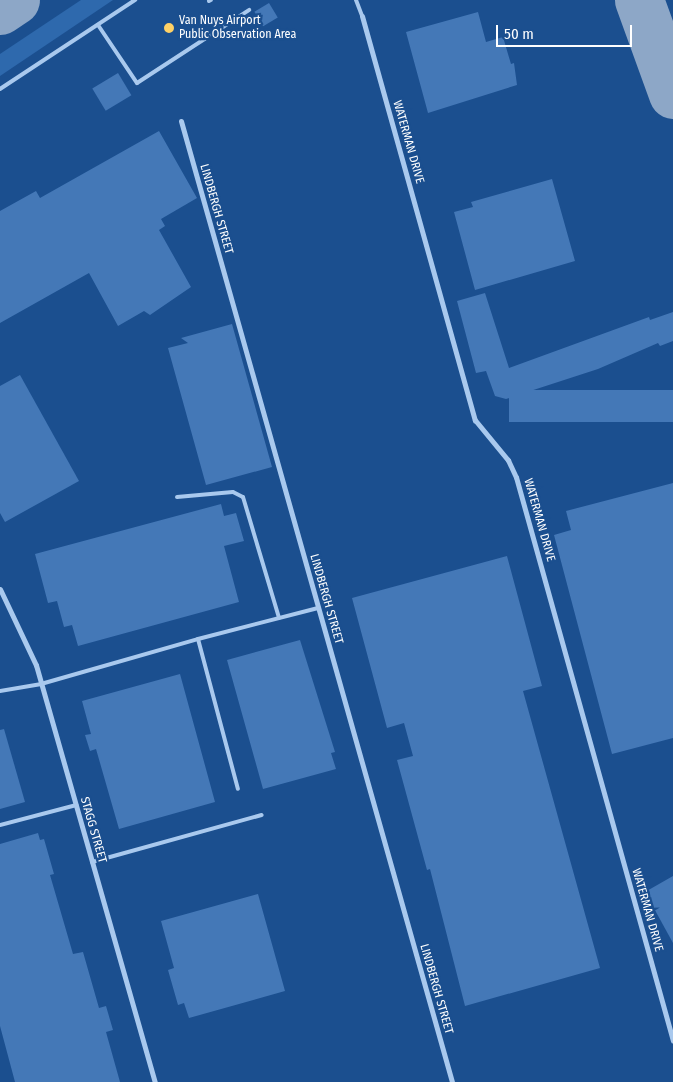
<!DOCTYPE html>
<html>
<head>
<meta charset="utf-8">
<style>
  body { margin:0 }
  #map { position:relative; width:673px; height:1082px; overflow:hidden; background:#1b4f8f; font-family:"Fira Sans Condensed",sans-serif }
  div>[style] { position:absolute }
  .green>* { inset:0; background:#2e69ad }
  .taxiway>* { height:49px; margin:-24.5px; padding:0 24.5px; transform-origin:24.5px; border-radius:24.5px; background:#8da7c7 }
  .building>* { inset:0; background:#4478b7; transform-origin:0 0 }
  .service>* { height:4px; margin:-2px; padding:0 2px; transform-origin:2px; border-radius:2px; background:#a9c9ee }
  .minor>* { height:5px; margin:-2.5px; padding:0 2.5px; transform-origin:2.5px; border-radius:2.5px; background:#a9c9ee }
  .dots>* { width:14px; height:14px; translate:-50% -50%; box-sizing:border-box; border:2px solid #1b4f8f; border-radius:50% }
  span { translate:-50% -50%; white-space:nowrap; text-align:center; line-height:1.15; -webkit-text-stroke:4.5px #1b4f8f; paint-order:stroke }
  .poi-label { font-size:12px; color:#fff }
  .left { translate:0 -50%; text-align:left }
  .street-label { font-size:12px; color:#fff }
  .scale { position:absolute; left:496px; top:25px; width:136px; height:22px; box-sizing:border-box; border:2px solid #fff; border-top:0; padding-left:6px; font-size:15px; line-height:18px; white-space:nowrap; color:#fff; -webkit-text-stroke:4px #1b4f8f; paint-order:stroke }
</style>
</head>
<body>
<div id="map">
  <div class="green">
    <div style="clip-path:polygon(81px 0,113px 0,0 76px,0 54px)"></div>
  </div>
  <div class="taxiway">
    <div style="left:639px;top:0;width:100px;rotate:70.1deg"></div>
    <div style="left:0;top:10px;width:18px;rotate:-34deg"></div>
  </div>
  <div class="building">
    <div style="left:269px;top:3px;width:17px;height:17px;rotate:59deg"></div>
    <div style="clip-path:polygon(478px 12px,486px 42px,503px 37px,511px 64px,514px 63px,517px 85px,428px 113px,406px 32px)"></div>
    <div style="left:118px;top:73px;width:26px;height:30px;rotate:59deg"></div>
    <div style="clip-path:polygon(159px 131px,197px 198px,161px 219px,165px 226px,159px 230px,191px 287px,150px 315px,144px 311px,118px 326px,89px 273px,0 323px,0 211px,36px 191px,40px 198px)"></div>
    <div style="clip-path:polygon(552px 179px,575px 261px,475px 290px,454px 212px,473px 207px,471px 202px)"></div>
    <div style="clip-path:polygon(485px 293px,509px 368px,649px 317px,650px 320px,673px 312px,673px 341px,660px 346px,658px 343px,598px 369px,506px 399px,495px 396px,486px 371px,476px 373px,457px 301px)"></div>
    <div style="clip-path:polygon(232px 324px,272px 467px,206px 485px,168px 348px,188px 343px,181px 338px)"></div>
    <div style="clip-path:polygon(20px 375px,79px 481px,5px 522px,0 513px,0 386px)"></div>
    <div style="left:673px;top:390px;width:32px;height:164px;rotate:90deg"></div>
    <div style="clip-path:polygon(673px 483px,673px 738px,612px 754px,554px 535px,571px 530px,566px 511px)"></div>
    <div style="clip-path:polygon(221px 504px,224px 516px,236px 513px,244px 541px,224px 546px,239px 602px,78px 646px,72px 625px,64px 627px,57px 601px,48px 603px,35px 554px)"></div>
    <div style="clip-path:polygon(507px 556px,542px 686px,523px 691px,600px 968px,465px 1006px,430px 869px,427px 870px,397px 760px,413px 756px,404px 723px,387px 728px,352px 598px)"></div>
    <div style="clip-path:polygon(300px 640px,335px 752px,331px 753px,336px 769px,263px 789px,227px 660px)"></div>
    <div style="clip-path:polygon(180px 674px,215px 802px,119px 829px,96px 749px,90px 751px,85px 735px,91px 734px,82px 701px)"></div>
    <div style="clip-path:polygon(4px 729px,25px 802px,0 809px,0 730px)"></div>
    <div style="clip-path:polygon(38px 833px,40px 840px,44px 839px,54px 874px,50px 875px,73px 954px,83px 952px,99px 1008px,106px 1006px,113px 1030px,106px 1032px,120px 1082px,15px 1082px,0 1026px,0 844px)"></div>
    <div style="clip-path:polygon(673px 876px,673px 943px,645px 892px)"></div>
    <div style="clip-path:polygon(258px 894px,285px 991px,189px 1018px,184px 1003px,178px 1005px,168px 970px,174px 968px,161px 921px)"></div>
  </div>
  <div class="service">
    <div style="left:356px;top:0;width:17px;rotate:69deg"></div>
    <div style="left:209px;top:1px;width:2px;rotate:-27deg"></div>
    <div style="left:98px;top:25px;width:70px;rotate:56.1deg"></div>
    <div style="left:137px;top:83px;width:134px;rotate:-33.1deg"></div>
    <div style="left:0;top:89px;width:162px;rotate:-33.4deg"></div>
    <div style="left:177px;top:497px;width:56px;rotate:-5.1deg"></div>
    <div style="left:233px;top:492px;width:11px;rotate:27deg"></div>
    <div style="left:243px;top:497px;width:126px;rotate:73.4deg"></div>
    <div style="left:198px;top:639px;width:124px;rotate:-14.5deg"></div>
    <div style="left:0;top:691px;width:42px;rotate:-9.7deg"></div>
    <div style="left:41px;top:684px;width:163px;rotate:-16deg"></div>
    <div style="left:198px;top:639px;width:155px;rotate:75.1deg"></div>
    <div style="left:0;top:825px;width:79px;rotate:-14.7deg"></div>
    <div style="left:92px;top:862px;width:176px;rotate:-15.5deg"></div>
  </div>
  <div class="minor">
    <div style="left:362px;top:16px;width:420px;rotate:74.4deg"></div>
    <div style="left:475px;top:420px;width:52px;rotate:50.5deg"></div>
    <div style="left:508px;top:460px;width:19px;rotate:65deg"></div>
    <div style="left:516px;top:477px;width:585px;rotate:74.44deg"></div>
    <div style="left:181px;top:121px;width:998px;rotate:74.25deg"></div>
    <div style="left:0;top:589px;width:84px;rotate:64.7deg"></div>
    <div style="left:36px;top:665px;width:434px;rotate:74.1deg"></div>
  </div>
  <div class="dots">
    <div style="left:169px;top:28px;background:#ffd166"></div>
  </div>
  <div class="poi-label">
    <span class="left" style="left:179px;top:28px">Van Nuys Airport<br>Public Observation Area</span>
  </div>
  <div class="street-label">
    <span style="left:408px;top:142px;rotate:74deg">WATERMAN DRIVE</span>
    <span style="left:216px;top:209px;rotate:74deg">LINDBERGH STREET</span>
    <span style="left:539px;top:520px;rotate:74deg">WATERMAN DRIVE</span>
    <span style="left:326px;top:599px;rotate:74deg">LINDBERGH STREET</span>
    <span style="left:93px;top:830px;rotate:74deg">STAGG STREET</span>
    <span style="left:647px;top:910px;rotate:74deg">WATERMAN DRIVE</span>
    <span style="left:436px;top:989px;rotate:74deg">LINDBERGH STREET</span>
  </div>
  <div class="scale">50 m</div>
</div>
</body>
</html>
